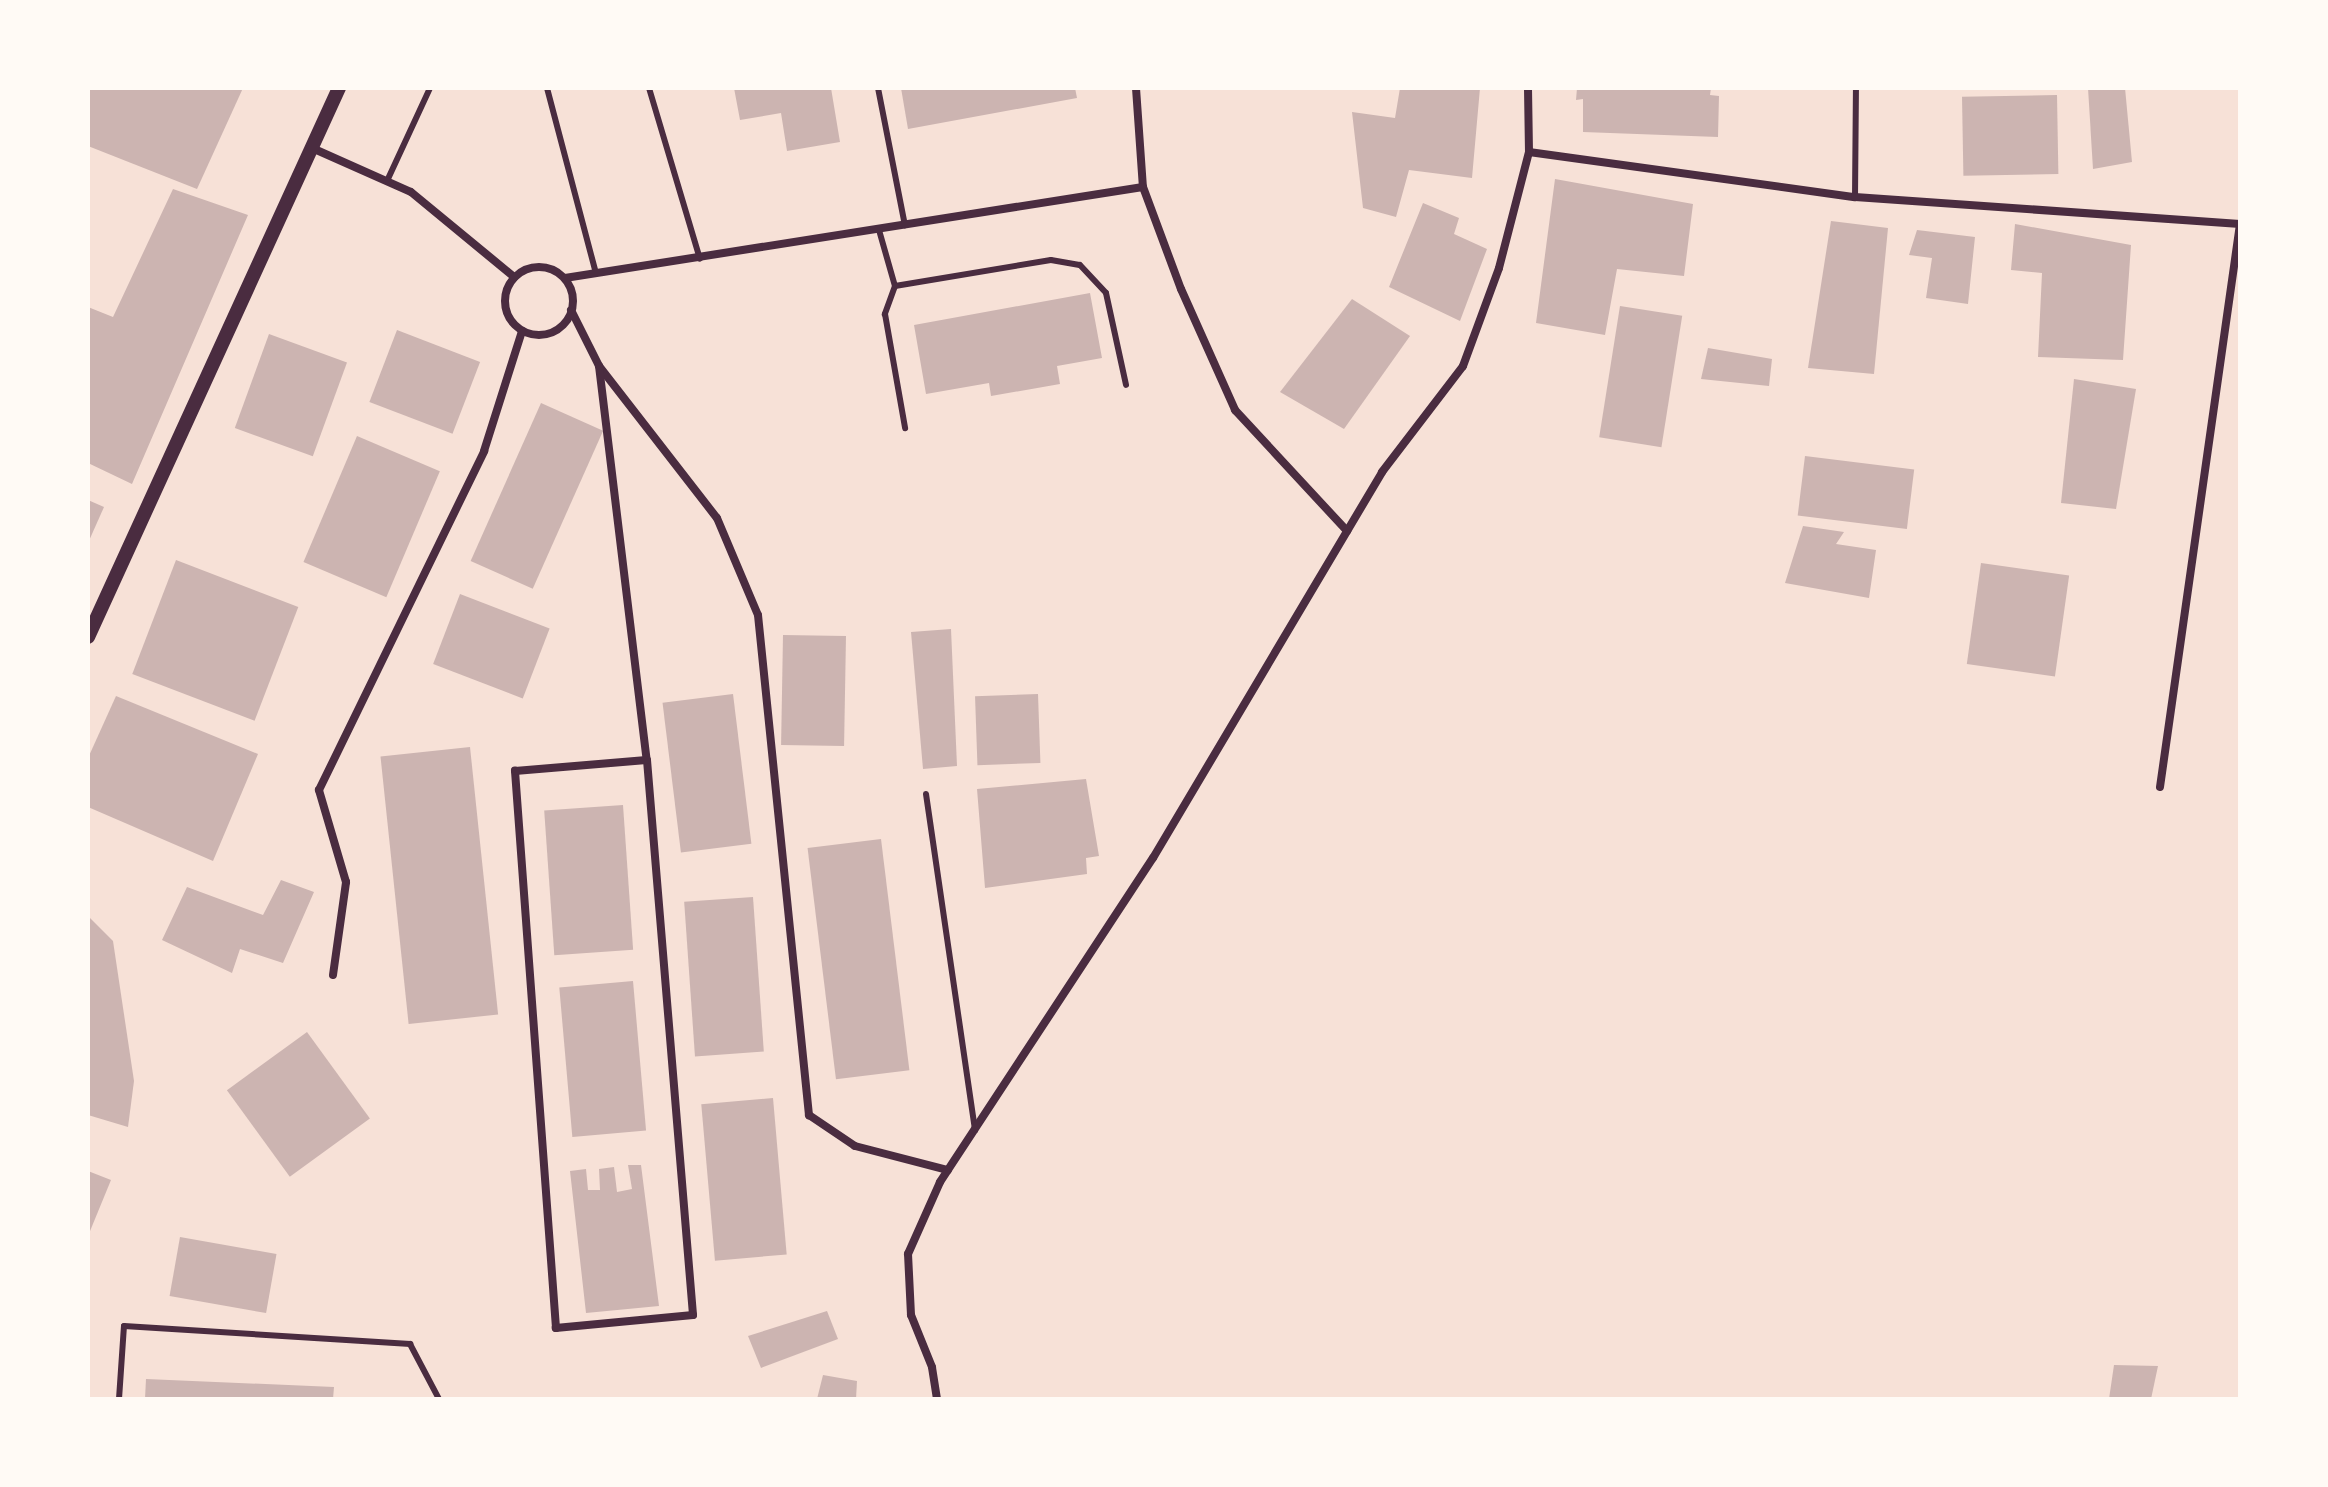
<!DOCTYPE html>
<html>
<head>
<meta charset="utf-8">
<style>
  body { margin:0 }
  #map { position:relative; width:2328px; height:1487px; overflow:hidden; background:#f7e1d7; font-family:Inter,sans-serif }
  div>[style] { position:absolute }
  .building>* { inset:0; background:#ccb4b1; transform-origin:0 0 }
  .service>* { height:6px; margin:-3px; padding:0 3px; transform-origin:3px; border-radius:3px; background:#4a2c40 }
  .minor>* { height:8px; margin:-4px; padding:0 4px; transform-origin:4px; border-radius:4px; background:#4a2c40 }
  .minor>.ring { margin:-4px; padding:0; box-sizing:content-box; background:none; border:8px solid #4a2c40; border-radius:50% }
  .tertiary>* { height:14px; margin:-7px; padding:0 7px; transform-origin:7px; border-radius:7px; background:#4a2c40 }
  span { translate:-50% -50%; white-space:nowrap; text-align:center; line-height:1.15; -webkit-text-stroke:6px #fffaf5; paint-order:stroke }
  .frame { position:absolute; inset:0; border:90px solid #fffaf5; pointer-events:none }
</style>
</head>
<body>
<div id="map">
  <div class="building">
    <div style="clip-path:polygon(88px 88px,243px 88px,197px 189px,88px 146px)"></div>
    <div style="clip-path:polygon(734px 88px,831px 88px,840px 142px,787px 151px,781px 113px,740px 120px)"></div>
    <div style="clip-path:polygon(901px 88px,1075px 88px,1077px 98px,908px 129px)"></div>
    <div style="clip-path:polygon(1400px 88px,1480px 88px,1472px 178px,1409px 170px,1396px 217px,1363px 208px,1352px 112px,1395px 118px)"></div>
    <div style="clip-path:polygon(1577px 88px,1711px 88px,1710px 95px,1719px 96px,1718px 137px,1583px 132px,1583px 99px,1576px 100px)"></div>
    <div style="clip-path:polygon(2088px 88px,2125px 88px,2132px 162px,2093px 169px)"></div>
    <div style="left:2057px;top:95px;width:79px;height:95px;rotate:89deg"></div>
    <div style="clip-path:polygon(1555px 179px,1693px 204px,1684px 276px,1617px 269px,1605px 335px,1536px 323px)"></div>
    <div style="clip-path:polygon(173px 189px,248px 215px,132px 484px,88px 463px,88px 307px,113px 317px)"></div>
    <div style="clip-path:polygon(1423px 203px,1459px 218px,1454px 234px,1487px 249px,1460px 321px,1389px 287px)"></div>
    <div style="clip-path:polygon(1831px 221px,1888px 228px,1874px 374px,1808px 368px)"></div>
    <div style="clip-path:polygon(2015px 224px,2131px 245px,2123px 360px,2038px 357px,2042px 273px,2011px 270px)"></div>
    <div style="clip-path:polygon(1917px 230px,1975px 237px,1968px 304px,1926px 298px,1932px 258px,1909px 255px)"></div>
    <div style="clip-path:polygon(1090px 293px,1102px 358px,1057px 366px,1060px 384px,991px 396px,989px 383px,926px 394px,914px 325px)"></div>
    <div style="clip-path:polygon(1352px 299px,1410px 336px,1344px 429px,1280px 392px)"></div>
    <div style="left:1620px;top:306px;width:63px;height:133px;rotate:9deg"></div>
    <div style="left:397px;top:330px;width:89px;height:77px;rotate:21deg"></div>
    <div style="left:269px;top:334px;width:83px;height:100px;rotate:20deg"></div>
    <div style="clip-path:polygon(1708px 348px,1772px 359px,1769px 386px,1701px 379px)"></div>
    <div style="clip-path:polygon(2074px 379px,2136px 389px,2116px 509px,2061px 503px)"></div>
    <div style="left:541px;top:403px;width:68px;height:173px;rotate:24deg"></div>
    <div style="left:357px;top:436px;width:90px;height:137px;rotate:23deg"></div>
    <div style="left:1805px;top:456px;width:110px;height:60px;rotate:7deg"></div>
    <div style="clip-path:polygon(88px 500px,104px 507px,88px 543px)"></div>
    <div style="clip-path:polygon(1803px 526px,1844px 532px,1836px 544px,1876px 550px,1869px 598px,1785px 583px)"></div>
    <div style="left:176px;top:560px;width:131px;height:122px;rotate:21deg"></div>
    <div style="left:1981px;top:563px;width:89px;height:102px;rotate:8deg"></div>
    <div style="left:460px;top:594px;width:96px;height:75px;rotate:21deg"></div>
    <div style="clip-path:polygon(951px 629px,957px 766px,923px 769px,911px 632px)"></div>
    <div style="left:783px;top:635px;width:63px;height:110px;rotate:1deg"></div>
    <div style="left:733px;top:694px;width:151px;height:71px;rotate:83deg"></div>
    <div style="left:1038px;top:694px;width:69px;height:63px;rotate:88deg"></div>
    <div style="clip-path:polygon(116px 696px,258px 754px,213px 861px,88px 807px,88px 758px)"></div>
    <div style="left:470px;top:747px;width:269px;height:90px;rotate:84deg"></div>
    <div style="clip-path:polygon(1086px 779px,1099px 856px,1086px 858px,1087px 874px,985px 888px,977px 789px)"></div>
    <div style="left:623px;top:805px;width:145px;height:79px;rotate:86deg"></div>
    <div style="left:881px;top:839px;width:233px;height:74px;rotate:83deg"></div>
    <div style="clip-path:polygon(281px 880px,314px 892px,283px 963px,240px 949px,232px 973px,162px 940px,187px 887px,263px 915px)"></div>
    <div style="left:753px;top:897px;width:155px;height:69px;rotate:86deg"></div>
    <div style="clip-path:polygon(88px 916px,113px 941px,134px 1081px,128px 1127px,88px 1115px)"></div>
    <div style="left:633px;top:981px;width:150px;height:74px;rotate:85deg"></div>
    <div style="left:307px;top:1032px;width:107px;height:99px;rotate:54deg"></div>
    <div style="left:773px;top:1098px;width:157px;height:72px;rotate:85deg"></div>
    <div style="clip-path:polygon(628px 1165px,641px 1165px,659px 1306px,586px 1313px,570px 1171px,586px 1169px,588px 1190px,600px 1190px,599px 1169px,614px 1167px,617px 1192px,632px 1189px)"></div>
    <div style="clip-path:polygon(88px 1171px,111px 1180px,88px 1236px)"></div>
    <div style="left:180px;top:1237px;width:98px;height:60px;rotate:10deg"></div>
    <div style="clip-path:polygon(827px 1311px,838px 1339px,761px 1368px,748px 1336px)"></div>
    <div style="clip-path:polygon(2114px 1365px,2158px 1366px,2151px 1399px,2109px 1399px)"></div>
    <div style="clip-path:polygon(823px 1375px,857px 1381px,856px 1399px,817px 1399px)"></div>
    <div style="clip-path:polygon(146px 1379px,334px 1387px,333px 1399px,145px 1399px)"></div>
  </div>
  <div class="service">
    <div style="left:547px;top:88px;width:192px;rotate:75.2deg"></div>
    <div style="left:649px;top:88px;width:178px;rotate:73.4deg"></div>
    <div style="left:878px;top:88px;width:140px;rotate:78.9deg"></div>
    <div style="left:387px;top:181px;width:102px;rotate:-65.2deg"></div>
    <div style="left:1855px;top:197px;width:109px;rotate:-89.5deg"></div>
    <div style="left:879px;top:230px;width:58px;rotate:74.1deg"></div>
    <div style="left:895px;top:286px;width:30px;rotate:110deg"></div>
    <div style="left:885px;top:314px;width:116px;rotate:80deg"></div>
    <div style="left:895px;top:286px;width:158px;rotate:-9.5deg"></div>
    <div style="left:1051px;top:260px;width:29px;rotate:10deg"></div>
    <div style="left:1080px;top:265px;width:38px;rotate:47deg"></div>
    <div style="left:1106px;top:293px;width:94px;rotate:77.7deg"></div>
    <div style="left:926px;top:794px;width:340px;rotate:81.7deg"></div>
    <div style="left:119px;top:1399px;width:73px;rotate:-86.1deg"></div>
    <div style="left:124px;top:1326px;width:287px;rotate:3.6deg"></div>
    <div style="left:410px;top:1344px;width:62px;rotate:62.2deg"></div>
  </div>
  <div class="minor">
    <div style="left:1136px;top:88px;width:99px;rotate:86deg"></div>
    <div style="left:1143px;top:187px;width:109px;rotate:69.6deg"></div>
    <div style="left:1181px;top:289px;width:133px;rotate:65.9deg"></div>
    <div style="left:1235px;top:410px;width:165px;rotate:47.2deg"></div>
    <div style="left:312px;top:148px;width:108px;rotate:24deg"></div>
    <div style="left:411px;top:192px;width:134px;rotate:39.5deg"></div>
    <div style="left:1529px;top:152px;width:329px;rotate:7.9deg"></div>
    <div style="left:1855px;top:197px;width:386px;rotate:4deg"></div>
    <div class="ring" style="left:505px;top:267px;width:60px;height:60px"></div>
    <div style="left:565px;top:278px;width:585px;rotate:-8.95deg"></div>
    <div style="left:571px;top:310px;width:63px;rotate:63.4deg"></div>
    <div style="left:599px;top:366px;width:192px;rotate:52.2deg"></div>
    <div style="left:717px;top:518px;width:105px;rotate:67.1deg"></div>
    <div style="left:758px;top:615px;width:503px;rotate:84.18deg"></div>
    <div style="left:809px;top:1115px;width:55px;rotate:34deg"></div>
    <div style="left:855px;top:1146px;width:96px;rotate:14.5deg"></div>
    <div style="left:599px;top:366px;width:397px;rotate:83.1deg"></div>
    <div style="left:647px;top:760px;width:557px;rotate:85.26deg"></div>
    <div style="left:693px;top:1315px;width:138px;rotate:174.6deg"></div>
    <div style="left:556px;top:1328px;width:559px;rotate:-94.21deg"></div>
    <div style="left:515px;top:771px;width:132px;rotate:-4.8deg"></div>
    <div style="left:2160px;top:787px;width:569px;rotate:-81.91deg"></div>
    <div style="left:333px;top:975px;width:94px;rotate:-82deg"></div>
    <div style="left:346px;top:882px;width:96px;rotate:-106.4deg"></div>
    <div style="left:319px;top:790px;width:377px;rotate:-64deg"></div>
    <div style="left:484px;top:451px;width:126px;rotate:-72.4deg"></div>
    <div style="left:937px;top:1399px;width:32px;rotate:-99deg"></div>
    <div style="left:932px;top:1367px;width:56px;rotate:-112deg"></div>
    <div style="left:911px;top:1315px;width:61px;rotate:-92.8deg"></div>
    <div style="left:908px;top:1254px;width:79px;rotate:-66deg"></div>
    <div style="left:940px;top:1182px;width:388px;rotate:-56.7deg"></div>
    <div style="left:1153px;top:858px;width:449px;rotate:-59.3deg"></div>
    <div style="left:1382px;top:472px;width:133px;rotate:-52.6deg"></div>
    <div style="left:1463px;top:366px;width:104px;rotate:-69.8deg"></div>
    <div style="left:1499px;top:268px;width:120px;rotate:-75.5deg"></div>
    <div style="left:1529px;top:152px;width:64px;rotate:-90.9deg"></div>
  </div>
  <div class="tertiary">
    <div style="left:88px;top:637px;width:604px;rotate:-65.43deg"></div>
  </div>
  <div class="frame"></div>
</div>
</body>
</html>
